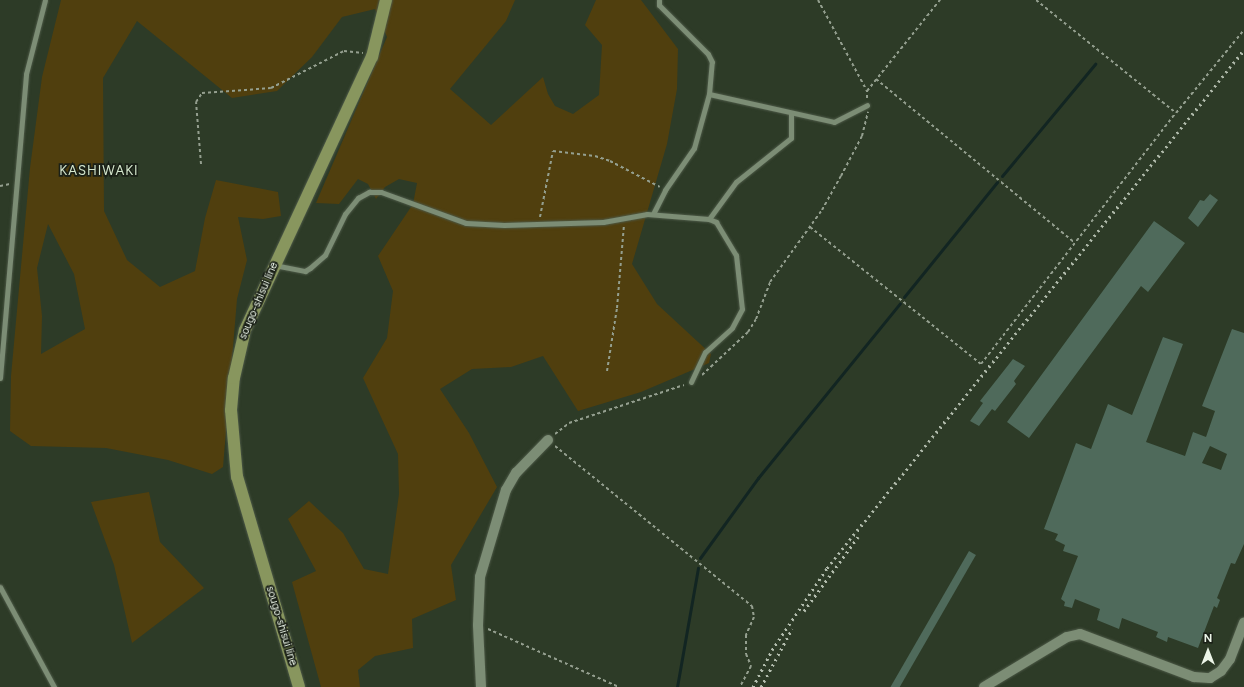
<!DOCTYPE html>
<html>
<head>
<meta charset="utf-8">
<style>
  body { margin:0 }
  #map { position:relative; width:1244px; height:687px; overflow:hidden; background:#2d3b27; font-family:Figtree,sans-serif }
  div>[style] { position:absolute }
  .green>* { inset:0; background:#503f0e }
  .stream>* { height:3px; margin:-1.5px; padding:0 1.5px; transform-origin:1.5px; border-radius:1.5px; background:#122522 }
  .building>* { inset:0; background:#4f6a5b; transform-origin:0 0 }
  .path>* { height:2px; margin-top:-1px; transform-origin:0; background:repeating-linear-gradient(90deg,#949f8f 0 3px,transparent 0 6px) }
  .roads { filter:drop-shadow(0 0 1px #4d5947) drop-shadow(0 0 1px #4d5947) }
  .lane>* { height:5px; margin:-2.5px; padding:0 2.5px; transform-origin:2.5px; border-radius:2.5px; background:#7c8d75 }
  .street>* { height:10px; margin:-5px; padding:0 5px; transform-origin:5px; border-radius:5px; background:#7c8d75 }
  .secondary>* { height:12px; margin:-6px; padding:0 6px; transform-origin:6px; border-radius:6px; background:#88965e }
  .rail>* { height:3px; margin-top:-1.5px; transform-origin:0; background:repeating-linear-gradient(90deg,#b3bdae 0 2px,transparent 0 6px) }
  span { translate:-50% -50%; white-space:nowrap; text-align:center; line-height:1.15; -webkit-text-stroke:3.5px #1a2017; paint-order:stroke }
  .street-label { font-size:11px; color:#ecf5e8 }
  .quarter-label { font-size:13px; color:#d5e7cd; letter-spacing:1px }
  .north { position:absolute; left:1188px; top:631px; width:40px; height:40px; -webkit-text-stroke:3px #1a2017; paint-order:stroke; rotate:0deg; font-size:11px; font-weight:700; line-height:16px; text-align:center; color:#ecf5e8 }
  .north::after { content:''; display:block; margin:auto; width:14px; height:18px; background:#ecf5e8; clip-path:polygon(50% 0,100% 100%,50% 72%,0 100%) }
</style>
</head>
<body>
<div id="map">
  <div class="green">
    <div style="clip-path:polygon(evenodd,61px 0,515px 0,506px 21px,450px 89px,491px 125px,543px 77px,548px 94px,555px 106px,573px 114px,599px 95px,602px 45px,585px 25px,596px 0,641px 0,678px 49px,677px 89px,667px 144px,632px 264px,657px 304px,711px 354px,709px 363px,641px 392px,578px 411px,543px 356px,511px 367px,472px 369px,440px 389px,469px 433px,497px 487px,451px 565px,456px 600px,412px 619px,413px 648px,375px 656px,358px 670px,360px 687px,321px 687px,292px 582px,316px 571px,288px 519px,309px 501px,343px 533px,364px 569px,388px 574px,399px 494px,398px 454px,363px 378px,387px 338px,393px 291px,378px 256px,413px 204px,417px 183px,399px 179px,385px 187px,376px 199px,368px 184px,358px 179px,339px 204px,316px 203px,387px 37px,375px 9px,342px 17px,312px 57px,277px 91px,232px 98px,137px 21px,103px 78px,104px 211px,127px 260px,160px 287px,195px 271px,205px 218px,216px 180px,278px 192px,281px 216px,263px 219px,238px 217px,247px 260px,237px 299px,223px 467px,212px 474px,168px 460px,106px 448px,31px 446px,10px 431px,11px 376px,30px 168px,42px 77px,61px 0,48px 224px,74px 274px,85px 329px,41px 354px,42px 316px,37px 268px,48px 224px)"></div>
    <div style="clip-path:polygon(149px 492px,160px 542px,204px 588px,132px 643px,114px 565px,91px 502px)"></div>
  </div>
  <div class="stream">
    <div style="left:1002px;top:176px;width:146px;rotate:-50.3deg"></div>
    <div style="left:904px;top:297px;width:148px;rotate:-51deg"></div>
    <div style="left:700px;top:558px;width:99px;rotate:-54.1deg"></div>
    <div style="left:758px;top:478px;width:225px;rotate:-50.9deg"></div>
    <div style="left:677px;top:687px;width:121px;rotate:-80deg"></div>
  </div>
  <div class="building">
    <div style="clip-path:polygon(1210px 194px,1218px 200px,1198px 227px,1188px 218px,1200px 200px,1204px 201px)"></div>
    <div style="clip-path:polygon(1154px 221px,1185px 243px,1148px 292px,1141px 286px,1029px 438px,1007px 422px)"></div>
    <div style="clip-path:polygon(evenodd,1232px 329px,1244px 333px,1244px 544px,1235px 564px,1231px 563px,1217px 598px,1220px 600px,1217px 608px,1214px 606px,1198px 648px,1168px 637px,1167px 642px,1156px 637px,1158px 632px,1122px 618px,1119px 629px,1097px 620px,1100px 609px,1075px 599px,1072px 608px,1064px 606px,1065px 602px,1061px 599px,1078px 556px,1063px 551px,1065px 545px,1055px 540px,1058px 534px,1044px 529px,1076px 443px,1091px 449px,1108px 404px,1132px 415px,1163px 337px,1183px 344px,1146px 442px,1185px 456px,1193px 432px,1206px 437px,1215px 411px,1202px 406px,1232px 329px,1210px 446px,1227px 454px,1221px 470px,1202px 463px,1210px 446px)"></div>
    <div style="clip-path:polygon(1013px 359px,1025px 366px,1014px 381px,1016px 384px,995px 411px,992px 409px,979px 426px,970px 421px,983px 403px,980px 401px)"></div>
    <div style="left:969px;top:551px;width:8px;height:168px;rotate:30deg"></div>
  </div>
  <div class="path">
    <div style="left:818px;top:0;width:103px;rotate:61.7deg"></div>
    <div style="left:1036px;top:0;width:180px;rotate:38.9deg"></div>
    <div style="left:876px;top:79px;width:256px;rotate:39.5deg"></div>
    <div style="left:867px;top:98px;width:7px;rotate:-90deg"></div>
    <div style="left:867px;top:91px;width:117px;rotate:-51.3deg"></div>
    <div style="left:201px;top:164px;width:62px;rotate:-94.6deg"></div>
    <div style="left:196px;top:102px;width:11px;rotate:-56deg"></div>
    <div style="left:202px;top:93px;width:69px;rotate:-4.1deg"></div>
    <div style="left:271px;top:88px;width:82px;rotate:-26.9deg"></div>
    <div style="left:344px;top:51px;width:19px;rotate:6deg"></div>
    <div style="left:0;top:186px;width:10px;rotate:-11deg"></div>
    <div style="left:540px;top:217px;width:67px;rotate:-78.9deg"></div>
    <div style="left:553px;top:151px;width:42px;rotate:6.8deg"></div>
    <div style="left:595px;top:156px;width:16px;rotate:18deg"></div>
    <div style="left:610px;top:161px;width:56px;rotate:27.5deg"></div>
    <div style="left:810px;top:227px;width:219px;rotate:38.7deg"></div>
    <div style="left:981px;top:364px;width:318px;rotate:-52.2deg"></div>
    <div style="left:1176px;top:113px;width:107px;rotate:-50.7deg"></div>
    <div style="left:607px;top:371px;width:64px;rotate:-81deg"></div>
    <div style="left:617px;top:308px;width:83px;rotate:-85.2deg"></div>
    <div style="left:702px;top:375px;width:63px;rotate:-43.1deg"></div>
    <div style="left:748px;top:332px;width:15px;rotate:-58deg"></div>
    <div style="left:756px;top:319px;width:40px;rotate:-69deg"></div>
    <div style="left:770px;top:282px;width:89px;rotate:-54.2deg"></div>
    <div style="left:822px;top:210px;width:39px;rotate:-61deg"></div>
    <div style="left:841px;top:176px;width:45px;rotate:-62.3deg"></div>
    <div style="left:862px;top:136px;width:25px;rotate:-76deg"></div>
    <div style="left:555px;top:434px;width:18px;rotate:-38deg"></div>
    <div style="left:569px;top:423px;width:121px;rotate:-18.3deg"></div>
    <div style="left:555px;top:446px;width:254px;rotate:39.1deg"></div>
    <div style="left:752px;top:606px;width:11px;rotate:80deg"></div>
    <div style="left:754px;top:617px;width:20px;rotate:114deg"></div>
    <div style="left:746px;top:635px;width:19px;rotate:90deg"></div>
    <div style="left:746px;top:654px;width:13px;rotate:67deg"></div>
    <div style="left:751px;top:666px;width:24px;rotate:118deg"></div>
    <div style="left:488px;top:629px;width:143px;rotate:23.9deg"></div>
  </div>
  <div class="roads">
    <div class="lane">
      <div style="left:709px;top:94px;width:128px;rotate:12.6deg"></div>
      <div style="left:834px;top:122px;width:37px;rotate:-27deg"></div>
      <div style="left:653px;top:214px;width:27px;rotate:-63deg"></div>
      <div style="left:665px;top:190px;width:51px;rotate:-55.4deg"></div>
      <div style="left:694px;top:148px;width:56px;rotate:-74.5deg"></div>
      <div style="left:709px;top:94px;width:32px;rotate:-85deg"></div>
      <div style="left:712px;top:62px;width:9px;rotate:-117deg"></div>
      <div style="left:708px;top:54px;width:69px;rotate:-135deg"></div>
      <div style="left:659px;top:5px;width:5px;rotate:-90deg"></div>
      <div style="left:709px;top:219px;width:46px;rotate:-53.9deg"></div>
      <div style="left:736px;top:182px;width:70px;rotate:-38.7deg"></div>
      <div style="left:791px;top:138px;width:25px;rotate:-90deg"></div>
      <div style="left:274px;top:265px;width:32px;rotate:11deg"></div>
      <div style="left:305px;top:271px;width:6px;rotate:-31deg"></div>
      <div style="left:310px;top:268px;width:20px;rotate:-41deg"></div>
      <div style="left:325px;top:255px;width:46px;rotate:-64deg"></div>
      <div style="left:345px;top:214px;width:21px;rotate:-51deg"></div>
      <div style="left:358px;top:198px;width:13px;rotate:-29deg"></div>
      <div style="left:369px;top:192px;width:12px"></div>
      <div style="left:381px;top:192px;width:90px;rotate:20deg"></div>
      <div style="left:466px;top:223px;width:38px;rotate:3deg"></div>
      <div style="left:504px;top:225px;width:99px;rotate:-1.7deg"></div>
      <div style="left:603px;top:222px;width:45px;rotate:-10.3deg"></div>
      <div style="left:647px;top:214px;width:62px;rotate:4.6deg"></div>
      <div style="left:709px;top:219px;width:8px;rotate:23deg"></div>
      <div style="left:716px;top:222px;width:39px;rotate:59deg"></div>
      <div style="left:736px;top:255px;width:54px;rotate:83.7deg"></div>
      <div style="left:742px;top:309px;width:21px;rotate:118deg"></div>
      <div style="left:732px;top:328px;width:36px;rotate:138deg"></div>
      <div style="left:705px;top:352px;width:33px;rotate:115deg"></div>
      <div style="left:0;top:378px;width:305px;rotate:-85.1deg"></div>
      <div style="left:26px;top:74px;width:76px;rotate:-75.6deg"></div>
      <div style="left:0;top:587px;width:114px;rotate:61.6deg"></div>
    </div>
    <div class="street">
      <div style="left:481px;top:687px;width:62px;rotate:-92.8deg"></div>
      <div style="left:478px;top:625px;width:48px;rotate:-87.6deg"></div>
      <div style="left:480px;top:577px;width:91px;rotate:-73.4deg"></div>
      <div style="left:506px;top:490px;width:20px;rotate:-60deg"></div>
      <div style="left:516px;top:473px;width:46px;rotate:-45.9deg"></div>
      <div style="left:984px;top:687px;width:97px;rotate:-31.1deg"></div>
      <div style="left:1067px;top:637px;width:13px;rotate:-13deg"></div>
      <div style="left:1080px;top:634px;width:122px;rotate:20.7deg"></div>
      <div style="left:1194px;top:677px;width:16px;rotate:4deg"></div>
      <div style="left:1210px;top:678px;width:13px;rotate:-32deg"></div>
      <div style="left:1221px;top:671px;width:15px;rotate:-53deg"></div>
      <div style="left:1230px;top:659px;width:39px;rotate:-69deg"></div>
    </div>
    <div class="secondary">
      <div style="left:299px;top:687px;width:219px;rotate:-106.4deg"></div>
      <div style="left:237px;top:477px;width:67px;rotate:-95.1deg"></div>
      <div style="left:231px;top:410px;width:32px;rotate:-85deg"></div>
      <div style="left:234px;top:378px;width:49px;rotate:-77.1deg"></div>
      <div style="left:245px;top:330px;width:301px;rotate:-65.1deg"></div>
      <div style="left:372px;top:57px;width:59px;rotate:-76.2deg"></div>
    </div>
  </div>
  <div class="rail">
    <div style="left:804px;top:611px;width:92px;rotate:-53.9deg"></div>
    <div style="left:753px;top:687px;width:42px;rotate:-62.8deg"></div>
    <div style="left:772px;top:650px;width:99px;rotate:-56.1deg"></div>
    <div style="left:827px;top:568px;width:665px;rotate:-51.17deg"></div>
    <div style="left:761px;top:687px;width:66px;rotate:-61.9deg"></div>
  </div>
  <div class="street-label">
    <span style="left:259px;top:301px;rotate:-67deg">sougo-shisui line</span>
    <span style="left:281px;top:626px;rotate:73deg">sougo-shisui line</span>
  </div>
  <div class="quarter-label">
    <span style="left:99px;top:171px">KASHIWAKI</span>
  </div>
  <div class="north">N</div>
</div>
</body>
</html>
